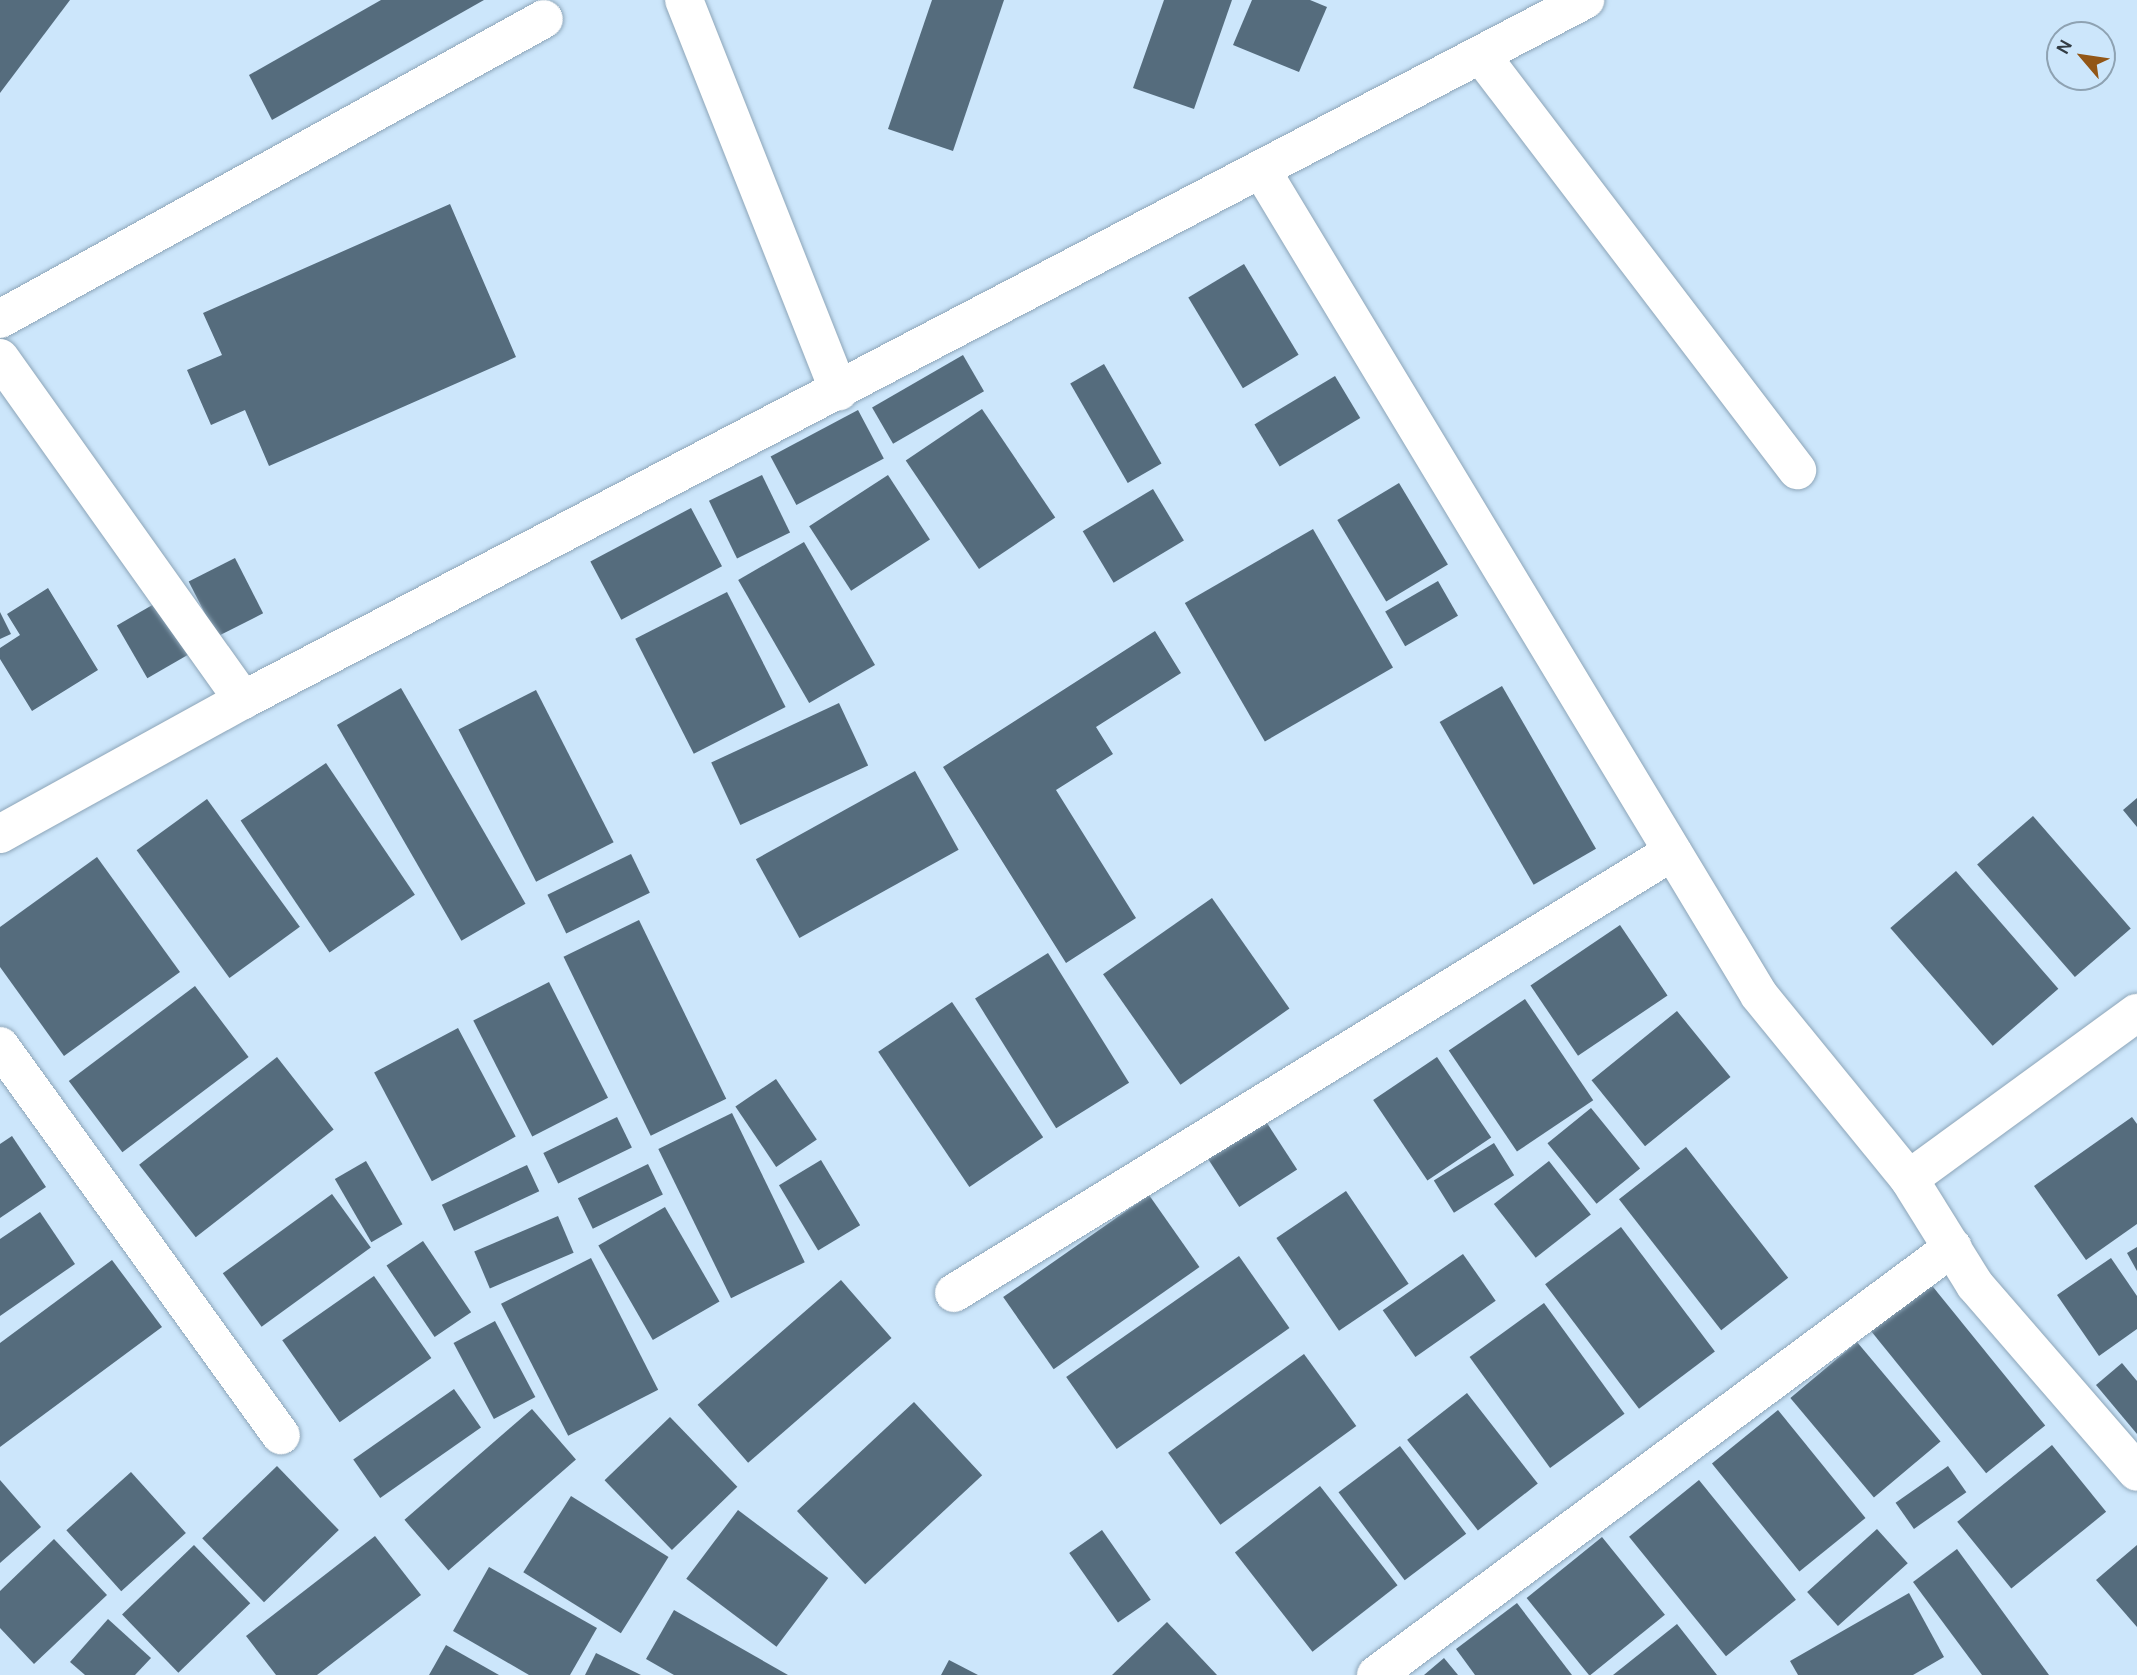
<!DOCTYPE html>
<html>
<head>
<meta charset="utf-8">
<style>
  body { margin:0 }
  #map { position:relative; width:2137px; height:1675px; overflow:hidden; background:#cce6fb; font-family:Karla,sans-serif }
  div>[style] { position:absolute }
  .building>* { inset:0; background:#556c7d; transform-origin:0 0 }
  .roads { filter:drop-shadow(0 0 2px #8da5b8) drop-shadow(0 0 2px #8da5b8) }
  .minor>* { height:38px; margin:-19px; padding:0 19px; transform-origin:19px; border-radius:19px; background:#fff }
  span { translate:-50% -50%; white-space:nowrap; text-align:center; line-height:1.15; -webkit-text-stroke:7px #cce6fb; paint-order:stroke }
  .north { position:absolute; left:2046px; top:21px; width:70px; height:70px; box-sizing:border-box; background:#cce6fb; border:2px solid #8ea2b2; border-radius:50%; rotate:299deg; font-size:19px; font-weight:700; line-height:28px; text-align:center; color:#323c44 }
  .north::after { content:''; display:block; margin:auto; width:24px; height:32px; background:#925616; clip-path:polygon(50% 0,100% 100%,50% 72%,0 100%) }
</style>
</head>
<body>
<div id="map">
  <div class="building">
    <div style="clip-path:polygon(0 0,70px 0,0 93px)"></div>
    <div style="clip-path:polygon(381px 0,484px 0,272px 120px,249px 75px)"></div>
    <div style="clip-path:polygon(932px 0,1004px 0,953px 151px,888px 129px)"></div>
    <div style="clip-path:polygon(1164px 0,1232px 0,1194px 109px,1133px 88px)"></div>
    <div style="clip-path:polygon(1252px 0,1310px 0,1327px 7px,1299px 72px,1233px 45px)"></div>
    <div style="clip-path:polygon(450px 204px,516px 357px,269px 466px,245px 410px,211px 425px,187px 370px,222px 355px,203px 313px)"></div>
    <div style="left:1244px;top:264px;width:106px;height:65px;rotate:59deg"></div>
    <div style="left:963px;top:355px;width:42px;height:105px;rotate:60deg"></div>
    <div style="left:1104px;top:364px;width:115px;height:39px;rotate:60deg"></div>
    <div style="left:1335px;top:376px;width:49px;height:94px;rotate:59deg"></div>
    <div style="left:982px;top:409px;width:131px;height:92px;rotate:56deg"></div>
    <div style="left:858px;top:410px;width:55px;height:99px;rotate:62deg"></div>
    <div style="left:762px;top:475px;width:64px;height:59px;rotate:64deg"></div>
    <div style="left:888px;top:475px;width:77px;height:94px;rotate:57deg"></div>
    <div style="left:1399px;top:483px;width:95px;height:72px;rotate:59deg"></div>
    <div style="left:1153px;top:489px;width:60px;height:82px;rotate:59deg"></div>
    <div style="left:691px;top:508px;width:66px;height:114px;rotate:62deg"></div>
    <div style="left:1313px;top:529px;width:160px;height:148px;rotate:60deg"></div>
    <div style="left:804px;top:542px;width:142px;height:76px;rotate:60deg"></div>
    <div style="left:235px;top:558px;width:62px;height:52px;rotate:63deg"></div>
    <div style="left:1438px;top:581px;width:40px;height:61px;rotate:60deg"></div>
    <div style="clip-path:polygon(48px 588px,98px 670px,32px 711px,0 659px,0 648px,20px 635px,7px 614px)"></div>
    <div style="left:727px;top:592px;width:129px;height:103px;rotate:63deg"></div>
    <div style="left:161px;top:600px;width:61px;height:51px;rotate:60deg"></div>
    <div style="clip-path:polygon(0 612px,11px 634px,0 639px)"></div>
    <div style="clip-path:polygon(1155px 631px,1181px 673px,1096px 727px,1113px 754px,1056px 790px,1136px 918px,1066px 963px,943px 767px)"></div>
    <div style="left:1502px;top:686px;width:188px;height:72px;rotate:60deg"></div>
    <div style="left:401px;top:688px;width:249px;height:74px;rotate:60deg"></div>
    <div style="left:536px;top:690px;width:171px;height:87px;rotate:63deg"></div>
    <div style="left:839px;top:703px;width:69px;height:141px;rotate:65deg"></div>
    <div style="left:326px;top:763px;width:159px;height:103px;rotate:56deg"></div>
    <div style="left:915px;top:771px;width:90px;height:182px;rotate:61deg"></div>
    <div style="clip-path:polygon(2137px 798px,2137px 827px,2123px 810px)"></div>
    <div style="left:207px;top:799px;width:158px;height:87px;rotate:54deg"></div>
    <div style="left:2033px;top:816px;width:149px;height:74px;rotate:49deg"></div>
    <div style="left:631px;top:854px;width:43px;height:93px;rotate:64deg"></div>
    <div style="clip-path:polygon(97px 857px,180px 972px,64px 1056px,0 967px,0 927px)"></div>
    <div style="left:1956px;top:871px;width:156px;height:87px;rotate:49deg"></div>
    <div style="left:1212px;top:898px;width:135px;height:133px;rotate:55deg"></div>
    <div style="left:639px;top:920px;width:199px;height:84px;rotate:64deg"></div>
    <div style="left:1620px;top:925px;width:85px;height:108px;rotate:56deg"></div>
    <div style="left:1048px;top:953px;width:153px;height:86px;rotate:58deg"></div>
    <div style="left:549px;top:982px;width:130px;height:85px;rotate:63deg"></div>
    <div style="left:195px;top:986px;width:89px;height:158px;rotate:53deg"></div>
    <div style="left:1525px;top:999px;width:122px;height:92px;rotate:56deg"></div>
    <div style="left:952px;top:1002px;width:163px;height:89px;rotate:56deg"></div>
    <div style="left:1677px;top:1011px;width:85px;height:110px;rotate:51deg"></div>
    <div style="left:458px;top:1028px;width:123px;height:95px;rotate:62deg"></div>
    <div style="left:277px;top:1057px;width:92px;height:175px;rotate:52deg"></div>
    <div style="left:1437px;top:1057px;width:97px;height:77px;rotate:56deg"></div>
    <div style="left:776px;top:1079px;width:73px;height:49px;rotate:56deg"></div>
    <div style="left:1591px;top:1108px;width:78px;height:56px;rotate:51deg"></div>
    <div style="left:732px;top:1113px;width:166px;height:82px;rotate:64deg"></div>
    <div style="left:617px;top:1117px;width:34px;height:82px;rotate:64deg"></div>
    <div style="clip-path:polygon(2132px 1117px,2137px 1124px,2137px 1224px,2086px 1260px,2034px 1186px)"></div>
    <div style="left:1265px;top:1120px;width:59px;height:69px;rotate:57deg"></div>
    <div style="clip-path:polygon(12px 1136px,46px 1187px,0 1218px,0 1144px)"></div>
    <div style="left:1494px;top:1143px;width:38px;height:71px;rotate:58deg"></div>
    <div style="left:1686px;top:1147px;width:166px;height:85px;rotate:52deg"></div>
    <div style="left:821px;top:1160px;width:76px;height:49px;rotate:59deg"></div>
    <div style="left:366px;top:1161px;width:73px;height:36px;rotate:60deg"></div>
    <div style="left:1549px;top:1161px;width:68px;height:70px;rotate:52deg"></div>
    <div style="left:648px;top:1164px;width:34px;height:78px;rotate:64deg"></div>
    <div style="left:527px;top:1165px;width:29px;height:94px;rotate:65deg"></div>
    <div style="left:1346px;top:1191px;width:112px;height:84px;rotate:56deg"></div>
    <div style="left:332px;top:1194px;width:66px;height:135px;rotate:54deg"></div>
    <div style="left:1149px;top:1195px;width:88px;height:178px;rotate:55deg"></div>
    <div style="left:665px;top:1207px;width:109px;height:77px;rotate:60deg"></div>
    <div style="clip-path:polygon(40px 1212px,75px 1264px,0 1316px,0 1239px)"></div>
    <div style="left:558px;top:1216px;width:40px;height:91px;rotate:67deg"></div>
    <div style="left:1621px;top:1227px;width:156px;height:95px;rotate:53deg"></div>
    <div style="left:423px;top:1241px;width:86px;height:44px;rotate:56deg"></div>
    <div style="clip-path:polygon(2137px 1247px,2137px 1271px,2127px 1253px)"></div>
    <div style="left:1463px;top:1254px;width:57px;height:98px;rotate:55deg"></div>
    <div style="left:1239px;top:1256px;width:88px;height:211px;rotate:55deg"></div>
    <div style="left:591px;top:1258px;width:148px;height:101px;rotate:63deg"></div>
    <div style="clip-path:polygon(2111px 1258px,2137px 1296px,2137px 1329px,2099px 1356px,2057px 1295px)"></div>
    <div style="clip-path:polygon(112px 1260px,162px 1327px,0 1447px,0 1343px)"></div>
    <div style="left:374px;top:1276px;width:100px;height:112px;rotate:55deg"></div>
    <div style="left:1925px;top:1277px;width:191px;height:76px;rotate:51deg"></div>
    <div style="left:841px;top:1280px;width:77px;height:190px;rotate:49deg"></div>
    <div style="left:1544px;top:1303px;width:137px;height:92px;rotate:54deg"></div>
    <div style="left:495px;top:1321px;width:86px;height:47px;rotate:62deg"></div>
    <div style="left:1857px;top:1342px;width:130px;height:87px;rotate:50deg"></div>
    <div style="left:1304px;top:1354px;width:89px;height:168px;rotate:54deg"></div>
    <div style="clip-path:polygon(2122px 1363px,2137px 1381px,2137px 1434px,2096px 1385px)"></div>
    <div style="left:454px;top:1389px;width:47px;height:123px;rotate:55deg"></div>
    <div style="left:1467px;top:1393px;width:115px;height:76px;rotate:52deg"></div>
    <div style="left:914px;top:1402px;width:100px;height:160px;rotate:47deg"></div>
    <div style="left:532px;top:1409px;width:67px;height:169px;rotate:49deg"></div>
    <div style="left:1778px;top:1410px;width:139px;height:85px;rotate:51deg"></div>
    <div style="left:670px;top:1417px;width:97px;height:91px;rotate:46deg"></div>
    <div style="left:2052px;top:1445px;width:86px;height:122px;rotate:51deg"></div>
    <div style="left:1400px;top:1446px;width:110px;height:77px;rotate:53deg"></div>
    <div style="left:277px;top:1466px;width:89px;height:104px;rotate:46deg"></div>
    <div style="left:1948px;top:1466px;width:32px;height:64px;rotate:55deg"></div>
    <div style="left:131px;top:1472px;width:82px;height:87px;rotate:48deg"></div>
    <div style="clip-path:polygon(0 1480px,41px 1527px,0 1563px)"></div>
    <div style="left:1699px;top:1480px;width:154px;height:90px;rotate:51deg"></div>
    <div style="left:1320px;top:1486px;width:126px;height:108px;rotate:52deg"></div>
    <div style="left:571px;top:1496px;width:115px;height:90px;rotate:32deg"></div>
    <div style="left:738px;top:1510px;width:113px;height:86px;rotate:37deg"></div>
    <div style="left:1877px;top:1529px;width:46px;height:94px;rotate:48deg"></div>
    <div style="left:1102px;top:1530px;width:85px;height:40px;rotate:55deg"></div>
    <div style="clip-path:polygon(375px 1536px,421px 1595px,317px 1675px,276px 1675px,246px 1636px)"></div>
    <div style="left:1602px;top:1537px;width:100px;height:97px;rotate:51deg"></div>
    <div style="clip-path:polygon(54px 1539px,107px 1595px,34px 1664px,0 1628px,0 1591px)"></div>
    <div style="left:194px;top:1545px;width:81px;height:100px;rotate:46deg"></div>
    <div style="clip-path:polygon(2137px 1545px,2137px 1627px,2096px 1580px)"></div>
    <div style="clip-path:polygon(1957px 1549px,2049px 1675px,1982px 1675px,1913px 1582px)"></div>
    <div style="clip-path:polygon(489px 1567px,597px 1628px,570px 1675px,529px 1675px,453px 1631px)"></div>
    <div style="clip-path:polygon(1909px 1593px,1944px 1657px,1913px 1675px,1798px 1675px,1790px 1661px)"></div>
    <div style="clip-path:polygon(1517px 1603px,1572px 1675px,1475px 1675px,1456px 1649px)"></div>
    <div style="clip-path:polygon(674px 1610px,788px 1675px,674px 1675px,646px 1659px)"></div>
    <div style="clip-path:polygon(108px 1619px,151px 1658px,135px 1675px,85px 1675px,70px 1662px)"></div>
    <div style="clip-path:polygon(1167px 1622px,1217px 1675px,1112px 1675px)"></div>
    <div style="clip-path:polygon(1677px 1624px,1717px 1675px,1613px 1675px)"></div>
    <div style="clip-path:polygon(446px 1645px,499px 1675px,429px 1675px)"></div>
    <div style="clip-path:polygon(596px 1653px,641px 1675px,585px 1675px)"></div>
    <div style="clip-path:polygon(1444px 1658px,1458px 1675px,1424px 1675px)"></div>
    <div style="clip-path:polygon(949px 1660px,978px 1675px,941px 1675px)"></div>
  </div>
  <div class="roads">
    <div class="minor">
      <div style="left:684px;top:0;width:421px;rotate:68.4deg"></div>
      <div style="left:1481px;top:55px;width:522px;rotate:52.71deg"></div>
      <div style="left:1262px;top:171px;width:962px;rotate:58.9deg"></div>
      <div style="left:1759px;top:995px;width:237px;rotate:50.8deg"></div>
      <div style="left:1909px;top:1179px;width:125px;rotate:58.1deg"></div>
      <div style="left:1975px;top:1285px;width:247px;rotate:49.1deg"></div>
      <div style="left:0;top:319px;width:621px;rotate:-28.88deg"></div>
      <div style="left:0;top:358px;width:420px;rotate:54.6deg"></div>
      <div style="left:0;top:834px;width:277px;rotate:-28.9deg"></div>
      <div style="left:243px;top:700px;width:1514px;rotate:-27.55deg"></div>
      <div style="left:0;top:1046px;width:480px;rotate:54.2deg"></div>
      <div style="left:1909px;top:1179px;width:282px;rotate:-36.1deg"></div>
      <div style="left:954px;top:1293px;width:843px;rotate:-31.56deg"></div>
      <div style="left:1376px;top:1675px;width:718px;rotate:-36.57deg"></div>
    </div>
  </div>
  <div class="north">N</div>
</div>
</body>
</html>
